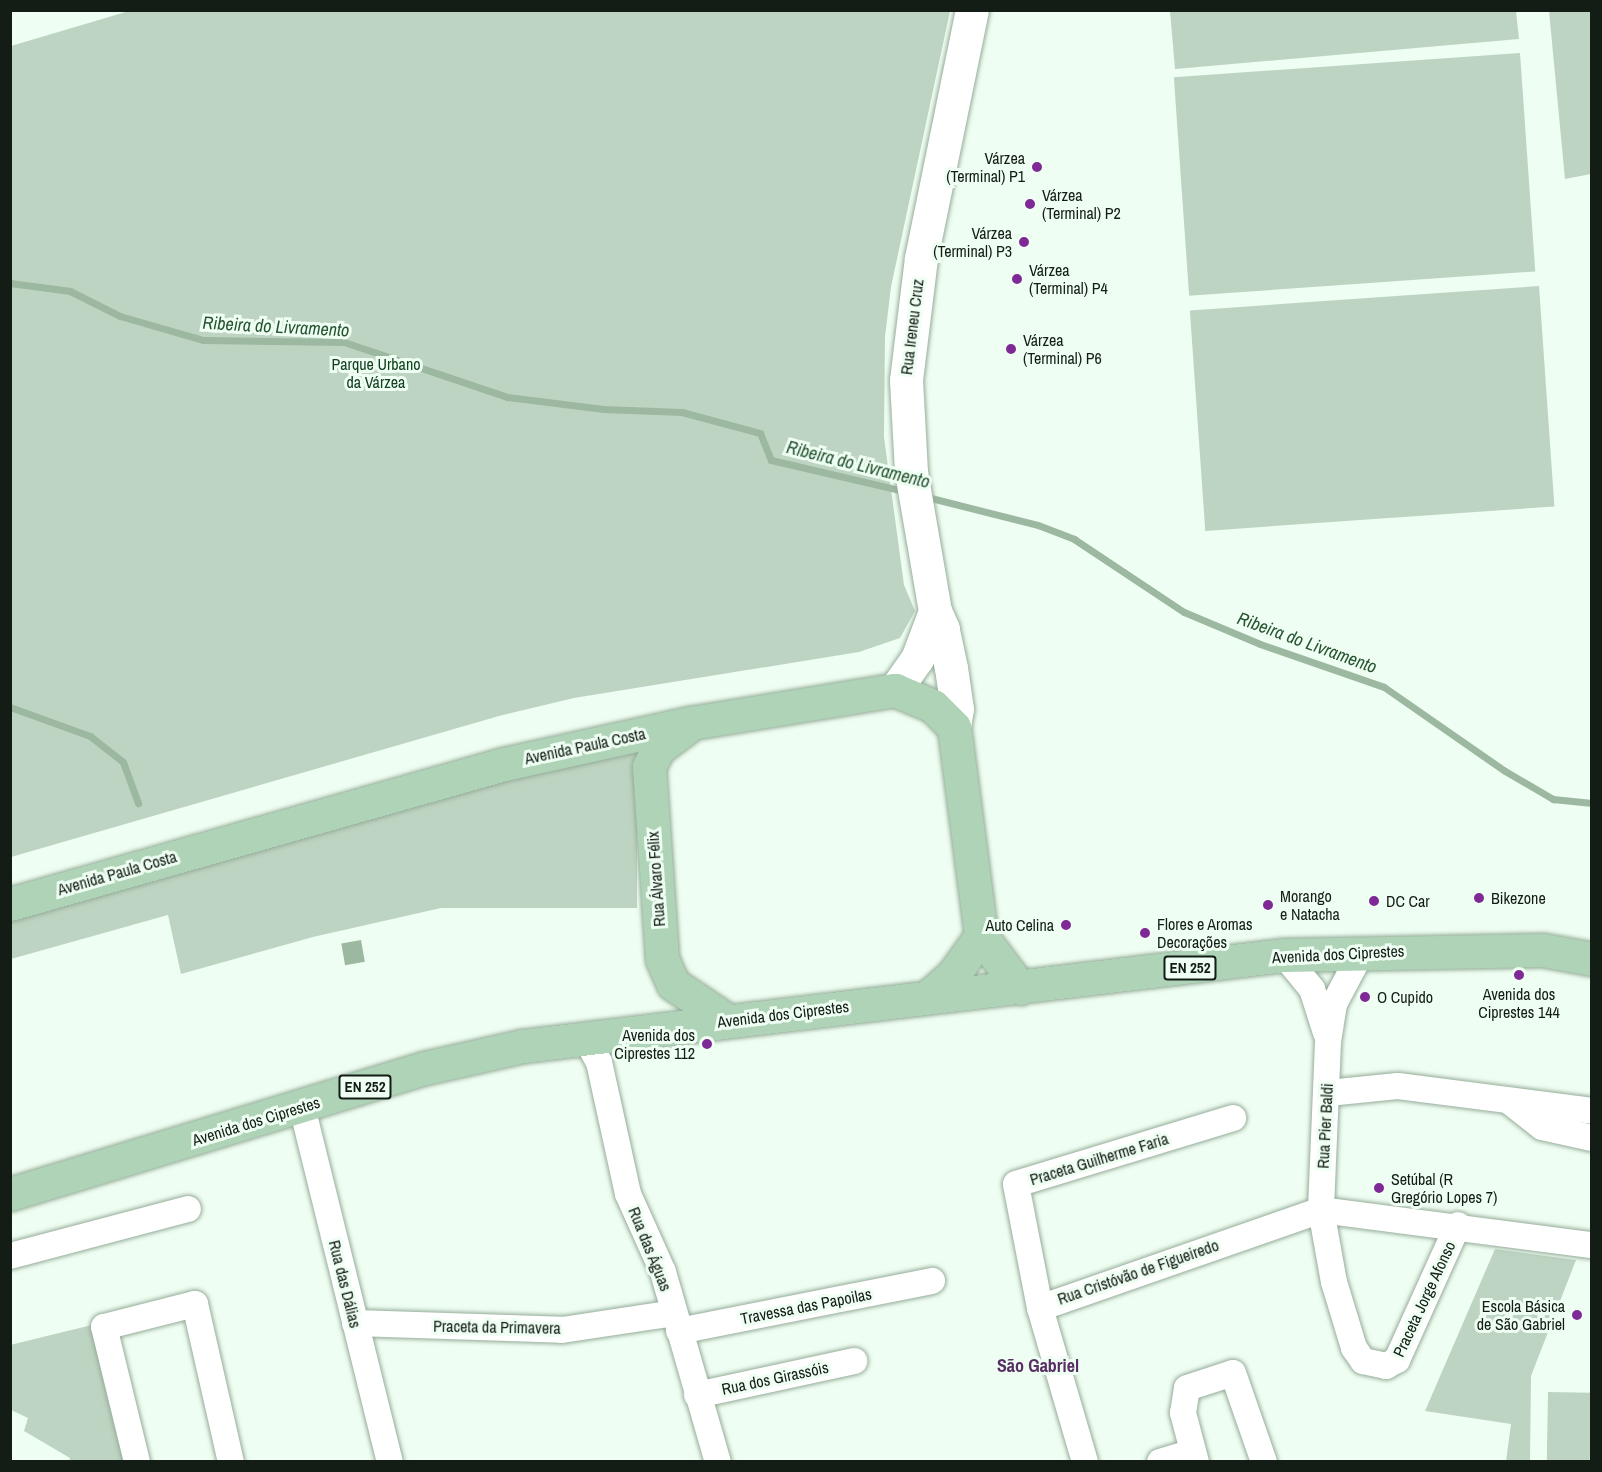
<!DOCTYPE html>
<html>
<head>
<meta charset="utf-8">
<style>
  body { margin:0 }
  #map { position:relative; width:1602px; height:1472px; overflow:hidden; background:#effef2; font-family:"Archivo Narrow",sans-serif }
  div>[style] { position:absolute }
  .green>* { inset:0; background:#bed4c2; transform-origin:0 0 }
  .water>* { inset:0; background:#9cb8a1; transform-origin:0 0 }
  .stream>* { height:7px; margin:-3.5px; padding:0 3.5px; transform-origin:3.5px; border-radius:3.5px; background:#9cb8a1 }
  .roads { filter:drop-shadow(0 0 2px #95ac99) drop-shadow(0 0 2px #95ac99) }
  .minor>* { height:26px; margin:-13px; padding:0 13px; transform-origin:13px; border-radius:13px; background:#fff }
  .tertiary>* { height:33px; margin:-16.5px; padding:0 16.5px; transform-origin:16.5px; border-radius:16.5px; background:#fff }
  .primary>* { height:33px; margin:-16.5px; padding:0 16.5px; transform-origin:16.5px; border-radius:16.5px; background:#aed3b6 }
  .dots>* { width:16px; height:16px; translate:-50% -50%; box-sizing:border-box; border:3px solid #effef2; border-radius:50% }
  span { translate:-50% -50%; white-space:nowrap; text-align:center; line-height:1.15; -webkit-text-stroke:6px #effef2; paint-order:stroke }
  .shield-label span { padding:2px 4px; background:#effef2; border:2px solid; border-radius:4px; -webkit-text-stroke-width:0 }
  .shield-label { font-size:15px; color:#131c15; font-weight:700 }
  .poi-label { font-size:16px; color:#131c15 }
  .right { translate:-100% -50%; text-align:right }
  .left { translate:0 -50%; text-align:left }
  .street-label { font-size:16px; color:#131c15 }
  .park-label { font-size:16px; color:#124020 }
  .water-label { font-size:18px; color:#265332; font-style:italic }
  .neighbourhood-label { font-size:18px; color:#582f65; font-weight:700 }
  .frame { position:absolute; inset:0; border:12px solid #131c15; pointer-events:none }
</style>
</head>
<body>
<div id="map">
  <div class="green">
    <div style="clip-path:polygon(129px 11px,950px 11px,891px 287px,885px 337px,884px 437px,904px 585px,915px 611px,900px 638px,859px 652px,574px 698px,499px 716px,11px 857px,11px 46px)"></div>
    <div style="clip-path:polygon(1170px 11px,1516px 11px,1519px 39px,1175px 69px)"></div>
    <div style="clip-path:polygon(1549px 11px,1591px 11px,1591px 174px,1565px 179px)"></div>
    <div style="left:1520px;top:53px;width:219px;height:347px;rotate:86deg"></div>
    <div style="left:1539px;top:286px;width:221px;height:350px;rotate:86deg"></div>
    <div style="clip-path:polygon(650px 744px,637px 772px,637px 908px,441px 908px,313px 937px,181px 974px,168px 915px,11px 959px,11px 917px,542px 764px)"></div>
    <div style="clip-path:polygon(1495px 1249px,1576px 1260px,1531px 1376px,1530px 1461px,1506px 1461px,1511px 1424px,1425px 1411px)"></div>
    <div style="clip-path:polygon(96px 1324px,131px 1461px,69px 1461px,70px 1458px,24px 1431px,28px 1418px,11px 1410px,10px 1345px)"></div>
    <div style="left:1548px;top:1392px;width:43px;height:69px;rotate:1deg"></div>
  </div>
  <div class="water">
    <div style="left:361px;top:940px;width:22px;height:20px;rotate:80deg"></div>
  </div>
  <div class="stream">
    <div style="left:10px;top:283px;width:61px;rotate:7.6deg"></div>
    <div style="left:70px;top:291px;width:56px;rotate:26.6deg"></div>
    <div style="left:120px;top:316px;width:86px;rotate:16.1deg"></div>
    <div style="left:203px;top:340px;width:141px;rotate:0.8deg"></div>
    <div style="left:344px;top:342px;width:172px;rotate:18.6deg"></div>
    <div style="left:507px;top:397px;width:97px;rotate:7.1deg"></div>
    <div style="left:603px;top:409px;width:79px;rotate:2.2deg"></div>
    <div style="left:682px;top:412px;width:81px;rotate:15.1deg"></div>
    <div style="left:760px;top:433px;width:29px;rotate:68deg"></div>
    <div style="left:771px;top:460px;width:137px;rotate:13.1deg"></div>
    <div style="left:923px;top:496px;width:119px;rotate:14.2deg"></div>
    <div style="left:1038px;top:525px;width:39px;rotate:21deg"></div>
    <div style="left:1074px;top:539px;width:132px;rotate:33.6deg"></div>
    <div style="left:1184px;top:612px;width:82px;rotate:22.8deg"></div>
    <div style="left:1260px;top:644px;width:131px;rotate:19.1deg"></div>
    <div style="left:1384px;top:687px;width:147px;rotate:34.8deg"></div>
    <div style="left:1505px;top:771px;width:56px;rotate:30.3deg"></div>
    <div style="left:1553px;top:799px;width:39px;rotate:6deg"></div>
    <div style="left:10px;top:707px;width:85px;rotate:19.9deg"></div>
    <div style="left:90px;top:736px;width:42px;rotate:38.2deg"></div>
    <div style="left:123px;top:762px;width:44px;rotate:69.9deg"></div>
  </div>
  <div class="roads">
    <div class="minor">
      <div style="left:1361px;top:953px;width:58px;rotate:117.9deg"></div>
      <div style="left:1334px;top:1004px;width:38px;rotate:99deg"></div>
      <div style="left:1328px;top:1042px;width:168px;rotate:92.4deg"></div>
      <div style="left:1321px;top:1210px;width:73px;rotate:79.8deg"></div>
      <div style="left:1334px;top:1282px;width:69px;rotate:73.1deg"></div>
      <div style="left:1354px;top:1348px;width:16px;rotate:55deg"></div>
      <div style="left:1363px;top:1361px;width:24px;rotate:12deg"></div>
      <div style="left:1386px;top:1366px;width:13px;rotate:-29deg"></div>
      <div style="left:1397px;top:1360px;width:148px;rotate:-65.7deg"></div>
      <div style="left:1284px;top:955px;width:44px;rotate:50.5deg"></div>
      <div style="left:1312px;top:989px;width:46px;rotate:72.3deg"></div>
      <div style="left:585px;top:1037px;width:29px;rotate:61deg"></div>
      <div style="left:599px;top:1062px;width:135px;rotate:77.6deg"></div>
      <div style="left:628px;top:1194px;width:85px;rotate:65.8deg"></div>
      <div style="left:663px;top:1272px;width:198px;rotate:73.9deg"></div>
      <div style="left:1328px;top:1093px;width:70px;rotate:-5.7deg"></div>
      <div style="left:1398px;top:1086px;width:196px;rotate:7.3deg"></div>
      <div style="left:1509px;top:1101px;width:42px;rotate:38.2deg"></div>
      <div style="left:1542px;top:1127px;width:51px;rotate:12.4deg"></div>
      <div style="left:302px;top:1107px;width:366px;rotate:76.1deg"></div>
      <div style="left:10px;top:1256px;width:184px;rotate:-14.8deg"></div>
      <div style="left:1040px;top:1308px;width:126px;rotate:-101deg"></div>
      <div style="left:1016px;top:1184px;width:227px;rotate:-16.9deg"></div>
      <div style="left:355px;top:1323px;width:207px;rotate:1.9deg"></div>
      <div style="left:562px;top:1330px;width:113px;rotate:-8.6deg"></div>
      <div style="left:679px;top:1331px;width:258px;rotate:-11.2deg"></div>
      <div style="left:697px;top:1395px;width:161px;rotate:-12.2deg"></div>
      <div style="left:137px;top:1462px;width:139px;rotate:-103.7deg"></div>
      <div style="left:104px;top:1327px;width:94px;rotate:-14.2deg"></div>
      <div style="left:195px;top:1304px;width:162px;rotate:77.2deg"></div>
      <div style="left:1085px;top:1462px;width:160px;rotate:-106.3deg"></div>
      <div style="left:1040px;top:1308px;width:298px;rotate:-19.2deg"></div>
      <div style="left:1321px;top:1210px;width:273px;rotate:7.4deg"></div>
      <div style="left:1160px;top:1462px;width:34px;rotate:-17deg"></div>
      <div style="left:1196px;top:1462px;width:51px;rotate:-104.9deg"></div>
      <div style="left:1183px;top:1413px;width:25px;rotate:-81deg"></div>
      <div style="left:1187px;top:1388px;width:48px;rotate:-18.1deg"></div>
      <div style="left:1233px;top:1373px;width:94px;rotate:70.8deg"></div>
    </div>
    <div class="tertiary">
      <div style="left:895px;top:690px;width:38px;rotate:-55deg"></div>
      <div style="left:917px;top:659px;width:51px;rotate:-69.4deg"></div>
      <div style="left:954px;top:727px;width:18px;rotate:-81deg"></div>
      <div style="left:957px;top:709px;width:41px;rotate:-98.3deg"></div>
      <div style="left:951px;top:668px;width:40px;rotate:-102deg"></div>
      <div style="left:943px;top:629px;width:20px;rotate:-114deg"></div>
      <div style="left:935px;top:611px;width:141px;rotate:-99.8deg"></div>
      <div style="left:911px;top:472px;width:92px;rotate:-93.1deg"></div>
      <div style="left:906px;top:380px;width:123px;rotate:-83deg"></div>
      <div style="left:921px;top:258px;width:253px;rotate:-78.4deg"></div>
    </div>
    <div class="primary">
      <div style="left:687px;top:727px;width:36px;rotate:143deg"></div>
      <div style="left:658px;top:749px;width:20px;rotate:117deg"></div>
      <div style="left:649px;top:767px;width:192px;rotate:86.1deg"></div>
      <div style="left:662px;top:959px;width:27px;rotate:66deg"></div>
      <div style="left:673px;top:984px;width:66px;rotate:33.9deg"></div>
      <div style="left:10px;top:904px;width:513px;rotate:-15.82deg"></div>
      <div style="left:504px;top:764px;width:191px;rotate:-12.4deg"></div>
      <div style="left:691px;top:723px;width:207px;rotate:-9.2deg"></div>
      <div style="left:895px;top:690px;width:41px;rotate:22.8deg"></div>
      <div style="left:933px;top:706px;width:30px;rotate:45deg"></div>
      <div style="left:954px;top:727px;width:211px;rotate:82.6deg"></div>
      <div style="left:981px;top:936px;width:65px;rotate:53.1deg"></div>
      <div style="left:929px;top:996px;width:32px;rotate:-41deg"></div>
      <div style="left:953px;top:975px;width:48px;rotate:-54.3deg"></div>
      <div style="left:10px;top:1194px;width:434px;rotate:-16.9deg"></div>
      <div style="left:425px;top:1068px;width:100px;rotate:-12.7deg"></div>
      <div style="left:523px;top:1046px;width:766px;rotate:-6.82deg"></div>
      <div style="left:1284px;top:955px;width:259px;rotate:-1.1deg"></div>
      <div style="left:1543px;top:950px;width:50px;rotate:10.4deg"></div>
    </div>
  </div>
  <div class="dots">
    <div style="left:1037px;top:167px;background:#7f2997"></div>
    <div style="left:1030px;top:204px;background:#7f2997"></div>
    <div style="left:1024px;top:242px;background:#7f2997"></div>
    <div style="left:1017px;top:279px;background:#7f2997"></div>
    <div style="left:1011px;top:349px;background:#7f2997"></div>
    <div style="left:1479px;top:898px;background:#7f2997"></div>
    <div style="left:1374px;top:901px;background:#7f2997"></div>
    <div style="left:1268px;top:905px;background:#7f2997"></div>
    <div style="left:1066px;top:925px;background:#7f2997"></div>
    <div style="left:1145px;top:933px;background:#7f2997"></div>
    <div style="left:1519px;top:975px;background:#7f2997"></div>
    <div style="left:1365px;top:997px;background:#7f2997"></div>
    <div style="left:707px;top:1044px;background:#7f2997"></div>
    <div style="left:1379px;top:1188px;background:#7f2997"></div>
    <div style="left:1577px;top:1315px;background:#7f2997"></div>
  </div>
  <div class="shield-label">
    <span style="left:1190px;top:968px">EN 252</span>
    <span style="left:365px;top:1087px">EN 252</span>
  </div>
  <div class="poi-label">
    <span class="right" style="left:1025px;top:167px">Várzea<br>(Terminal) P1</span>
    <span class="left" style="left:1042px;top:204px">Várzea<br>(Terminal) P2</span>
    <span class="right" style="left:1012px;top:242px">Várzea<br>(Terminal) P3</span>
    <span class="left" style="left:1029px;top:279px">Várzea<br>(Terminal) P4</span>
    <span class="left" style="left:1023px;top:349px">Várzea<br>(Terminal) P6</span>
    <span class="left" style="left:1280px;top:905px">Morango<br>e Natacha</span>
    <span class="left" style="left:1491px;top:898px">Bikezone</span>
    <span class="left" style="left:1386px;top:901px">DC Car</span>
    <span class="left" style="left:1157px;top:933px">Flores e Aromas<br>Decorações</span>
    <span class="right" style="left:1054px;top:925px">Auto Celina</span>
    <span style="left:1519px;top:1003px">Avenida dos<br>Ciprestes 144</span>
    <span class="left" style="left:1377px;top:997px">O Cupido</span>
    <span class="right" style="left:695px;top:1044px">Avenida dos<br>Ciprestes 112</span>
    <span class="left" style="left:1391px;top:1188px">Setúbal (R<br>Gregório Lopes 7)</span>
    <span class="right" style="left:1565px;top:1315px">Escola Básica<br>de São Gabriel</span>
  </div>
  <div class="street-label">
    <span style="left:912px;top:327px;rotate:-83deg">Rua Ireneu Cruz</span>
    <span style="left:585px;top:746px;rotate:-12deg">Avenida Paula Costa</span>
    <span style="left:117px;top:873px;rotate:-16deg">Avenida Paula Costa</span>
    <span style="left:656px;top:879px;rotate:-94deg">Rua Álvaro Félix</span>
    <span style="left:1338px;top:954px;rotate:-3deg">Avenida dos Ciprestes</span>
    <span style="left:783px;top:1014px;rotate:-7deg">Avenida dos Ciprestes</span>
    <span style="left:256px;top:1121px;rotate:-17deg">Avenida dos Ciprestes</span>
    <span style="left:1325px;top:1126px;rotate:-87deg">Rua Pier Baldi</span>
    <span style="left:1099px;top:1159px;rotate:-17deg">Praceta Guilherme Faria</span>
    <span style="left:650px;top:1249px;rotate:68deg">Rua das Águas</span>
    <span style="left:1138px;top:1272px;rotate:-19deg">Rua Cristóvão de Figueiredo</span>
    <span style="left:345px;top:1284px;rotate:76deg">Rua das Dálias</span>
    <span style="left:1424px;top:1299px;rotate:-65deg">Praceta Jorge Afonso</span>
    <span style="left:806px;top:1306px;rotate:-11deg">Travessa das Papoilas</span>
    <span style="left:497px;top:1327px;rotate:1deg">Praceta da Primavera</span>
    <span style="left:775px;top:1378px;rotate:-12deg">Rua dos Girassóis</span>
  </div>
  <div class="park-label">
    <span style="left:376px;top:373px">Parque Urbano<br>da Várzea</span>
  </div>
  <div class="water-label">
    <span style="left:276px;top:327px;rotate:3deg">Ribeira do Livramento</span>
    <span style="left:858px;top:465px;rotate:14deg">Ribeira do Livramento</span>
    <span style="left:1307px;top:643px;rotate:20deg">Ribeira do Livramento</span>
  </div>
  <div class="neighbourhood-label">
    <span style="left:1038px;top:1366px">São Gabriel</span>
  </div>
  <div class="frame"></div>
</div>
</body>
</html>
